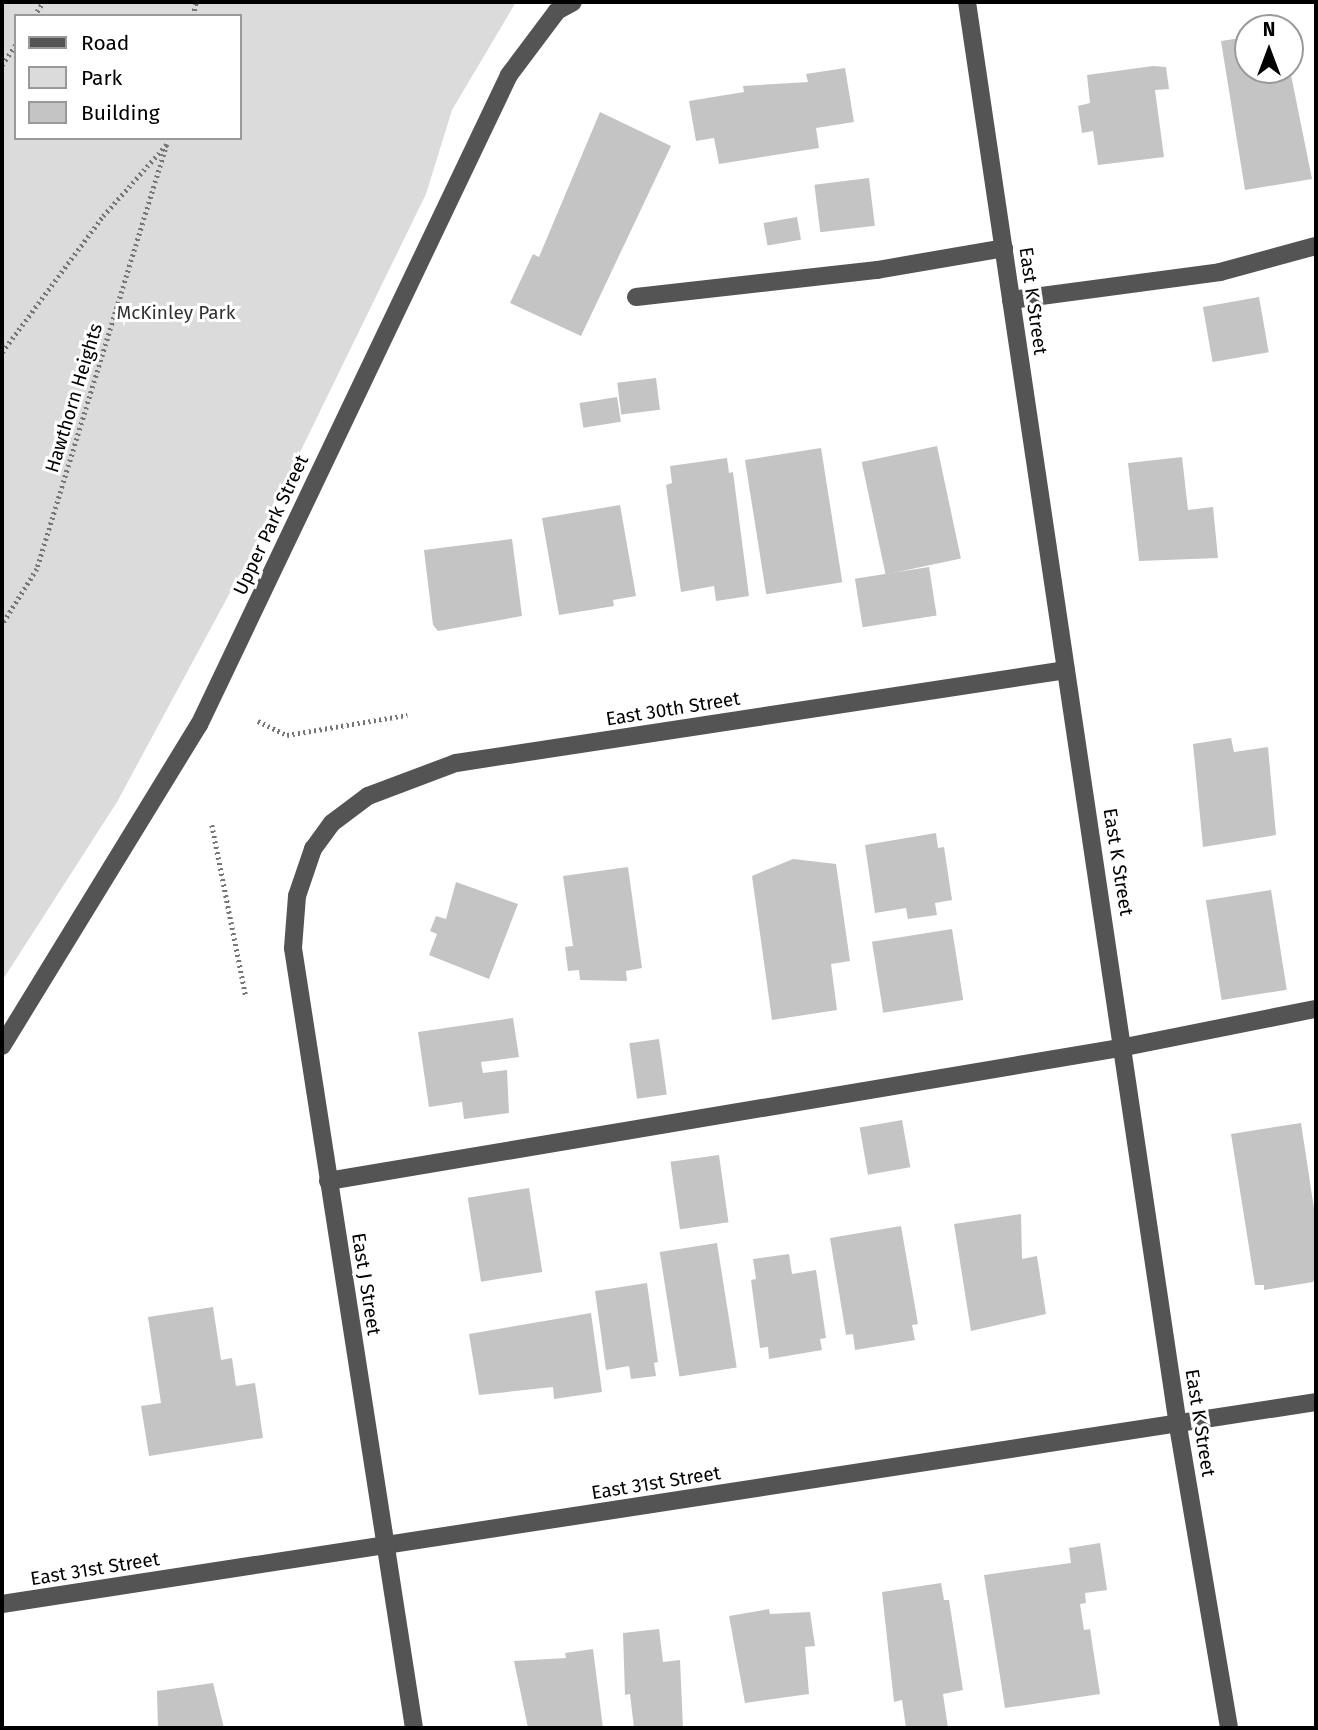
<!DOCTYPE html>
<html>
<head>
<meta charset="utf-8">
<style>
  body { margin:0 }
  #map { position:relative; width:1318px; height:1730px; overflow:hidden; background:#fff; font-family:"Fira Sans",sans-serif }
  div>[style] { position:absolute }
  .green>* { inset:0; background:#dbdbdb }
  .building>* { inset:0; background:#c4c4c4; transform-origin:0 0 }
  .path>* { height:4.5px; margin-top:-2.25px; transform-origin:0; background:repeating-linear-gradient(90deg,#767676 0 2px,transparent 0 5.5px) }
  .minor>* { height:18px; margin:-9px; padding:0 9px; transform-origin:9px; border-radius:9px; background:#545454 }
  span { translate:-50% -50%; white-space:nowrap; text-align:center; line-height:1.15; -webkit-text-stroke:6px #fff; paint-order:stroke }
  .street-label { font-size:19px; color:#000 }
  .park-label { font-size:19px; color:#323232 }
  .frame { position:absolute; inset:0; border:4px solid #000; pointer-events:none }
  .legend { position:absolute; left:14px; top:14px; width:228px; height:126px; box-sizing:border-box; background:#fff; border:2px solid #999; margin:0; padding:9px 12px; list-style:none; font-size:21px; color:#000 }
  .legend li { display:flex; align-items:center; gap:14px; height:35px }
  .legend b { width:35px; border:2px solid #999 }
  .north { position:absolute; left:1234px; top:14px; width:70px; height:70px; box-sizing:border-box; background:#fff; border:2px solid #999; border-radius:50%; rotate:0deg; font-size:19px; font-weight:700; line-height:28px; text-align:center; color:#000 }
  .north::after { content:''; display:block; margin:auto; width:24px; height:32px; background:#000; clip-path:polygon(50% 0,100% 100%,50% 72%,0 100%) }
</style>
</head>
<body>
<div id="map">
  <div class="green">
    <div style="clip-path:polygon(evenodd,2px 2px,516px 2px,452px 110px,426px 194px,246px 563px,117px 802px,2px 981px,2px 2px,16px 16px,240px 16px,240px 138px,16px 138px,16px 16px)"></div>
  </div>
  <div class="building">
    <div style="clip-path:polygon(1248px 37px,1248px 70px,1290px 70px,1312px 179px,1245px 190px,1221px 41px)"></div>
    <div style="clip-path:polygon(1153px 66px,1166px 67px,1169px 89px,1155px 90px,1164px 157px,1098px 165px,1093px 131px,1082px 133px,1078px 106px,1090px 103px,1087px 75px)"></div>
    <div style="clip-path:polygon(845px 68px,854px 122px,816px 128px,819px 148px,719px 164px,714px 138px,696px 141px,689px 101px,744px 92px,743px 86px,808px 82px,806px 74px)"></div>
    <div style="clip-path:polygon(600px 112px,671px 146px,581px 336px,510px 303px,533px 254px,539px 257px)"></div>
    <div style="left:869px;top:178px;width:48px;height:55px;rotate:83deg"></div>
    <div style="left:797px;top:217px;width:23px;height:34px;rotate:80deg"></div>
    <div style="left:1259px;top:297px;width:56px;height:57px;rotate:80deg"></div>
    <div style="left:656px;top:378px;width:32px;height:39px;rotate:83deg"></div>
    <div style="left:617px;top:397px;width:25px;height:38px;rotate:81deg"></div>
    <div style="left:937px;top:446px;width:115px;height:77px;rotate:78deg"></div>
    <div style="left:821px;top:448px;width:136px;height:77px;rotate:81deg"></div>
    <div style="clip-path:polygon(1182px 457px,1188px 510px,1213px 507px,1218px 558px,1139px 561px,1128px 463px)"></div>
    <div style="clip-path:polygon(727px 458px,729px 473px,733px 472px,749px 596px,716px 601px,714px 586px,681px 592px,666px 485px,672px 483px,670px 466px)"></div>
    <div style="clip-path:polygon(620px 505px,636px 596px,613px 600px,614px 606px,559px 615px,542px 518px)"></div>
    <div style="clip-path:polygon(512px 539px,522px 616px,438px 631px,433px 625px,424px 550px)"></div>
    <div style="left:929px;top:567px;width:49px;height:75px;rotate:81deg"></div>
    <div style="clip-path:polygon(1231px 738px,1234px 752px,1268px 747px,1276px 835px,1203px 847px,1193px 744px)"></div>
    <div style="clip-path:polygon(936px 833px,938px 848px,944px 847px,952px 900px,935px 903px,937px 915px,908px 919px,906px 908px,875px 913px,865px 845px)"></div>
    <div style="clip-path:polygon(793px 859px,836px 864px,850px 961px,831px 964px,837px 1010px,772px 1020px,752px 876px)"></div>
    <div style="clip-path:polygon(628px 867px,642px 968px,626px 971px,627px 981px,580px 980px,579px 970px,568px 971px,565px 947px,573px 946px,563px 876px)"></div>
    <div style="clip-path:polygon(456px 882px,518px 904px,489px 979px,429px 955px,437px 934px,430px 931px,436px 916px,446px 919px)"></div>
    <div style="left:1271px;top:890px;width:101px;height:66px;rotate:81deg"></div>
    <div style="left:952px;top:929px;width:72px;height:81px;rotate:81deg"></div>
    <div style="clip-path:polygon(513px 1018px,519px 1057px,481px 1062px,483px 1073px,507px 1070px,509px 1113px,464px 1119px,462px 1102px,429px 1107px,418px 1032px)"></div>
    <div style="left:659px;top:1039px;width:56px;height:30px;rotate:82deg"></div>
    <div style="left:902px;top:1120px;width:48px;height:43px;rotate:80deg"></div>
    <div style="clip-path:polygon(1301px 1123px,1316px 1222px,1316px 1276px,1313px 1282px,1264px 1290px,1264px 1285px,1255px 1285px,1231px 1134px)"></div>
    <div style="left:719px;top:1155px;width:68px;height:49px;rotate:82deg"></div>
    <div style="left:529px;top:1188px;width:85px;height:62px;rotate:81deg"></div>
    <div style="clip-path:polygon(1021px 1214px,1022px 1259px,1037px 1256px,1046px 1314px,971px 1331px,954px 1224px)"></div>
    <div style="clip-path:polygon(901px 1226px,918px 1324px,912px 1325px,915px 1340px,855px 1350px,853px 1334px,846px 1335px,830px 1238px)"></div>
    <div style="left:717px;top:1243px;width:126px;height:58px;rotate:81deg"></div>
    <div style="clip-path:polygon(789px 1254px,792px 1274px,816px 1270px,826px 1338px,820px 1339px,822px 1350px,769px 1359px,768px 1347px,760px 1348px,751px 1280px,756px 1279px,753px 1259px)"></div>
    <div style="clip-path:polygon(647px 1283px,658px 1362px,654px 1363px,656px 1376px,631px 1379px,629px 1366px,606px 1370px,595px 1291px)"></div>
    <div style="clip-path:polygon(213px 1307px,221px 1360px,232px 1358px,236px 1386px,255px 1383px,263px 1438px,149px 1456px,141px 1406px,161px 1403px,148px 1317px)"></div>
    <div style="clip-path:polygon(591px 1313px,602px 1392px,554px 1399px,553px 1387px,479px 1395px,469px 1334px)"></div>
    <div style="clip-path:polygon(1100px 1543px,1107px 1590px,1085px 1593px,1086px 1603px,1080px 1604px,1084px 1630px,1090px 1629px,1100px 1694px,1005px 1708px,984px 1575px,1071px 1563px,1069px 1548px)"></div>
    <div style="clip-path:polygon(941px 1583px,944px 1600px,949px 1600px,963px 1690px,943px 1694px,948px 1728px,906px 1728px,902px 1700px,894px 1702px,882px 1592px)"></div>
    <div style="clip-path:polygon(769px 1609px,770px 1614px,810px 1612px,815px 1646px,805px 1647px,809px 1694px,745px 1703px,729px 1616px)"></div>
    <div style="clip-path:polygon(659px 1629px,663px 1662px,680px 1660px,683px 1728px,634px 1728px,630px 1694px,625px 1695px,623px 1633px)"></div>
    <div style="clip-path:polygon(593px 1649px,603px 1728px,528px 1728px,514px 1661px,566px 1658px,565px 1653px)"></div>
    <div style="clip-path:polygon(213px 1683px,224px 1728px,158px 1728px,157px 1691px)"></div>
  </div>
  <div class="path">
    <div style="left:34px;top:16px;width:17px;rotate:-57deg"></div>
    <div style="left:193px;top:16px;width:14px;rotate:-78deg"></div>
    <div style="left:2px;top:65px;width:25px;rotate:-56deg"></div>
    <div style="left:2px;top:352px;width:169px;rotate:-53.4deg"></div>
    <div style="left:103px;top:216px;width:96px;rotate:-48.4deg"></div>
    <div style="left:167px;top:144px;width:444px;rotate:107deg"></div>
    <div style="left:37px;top:569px;width:66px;rotate:122deg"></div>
    <div style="left:258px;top:721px;width:32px;rotate:26deg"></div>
    <div style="left:287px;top:735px;width:122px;rotate:-9.5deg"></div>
    <div style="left:212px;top:825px;width:174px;rotate:78.8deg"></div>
  </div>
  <div class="minor">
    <div style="left:967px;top:2px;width:1440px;rotate:81.57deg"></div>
    <div style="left:1178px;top:1426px;width:306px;rotate:80.4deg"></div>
    <div style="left:636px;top:297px;width:243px;rotate:-6.4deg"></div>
    <div style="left:877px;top:270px;width:129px;rotate:-9.8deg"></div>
    <div style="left:1011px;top:300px;width:211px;rotate:-7.6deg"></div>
    <div style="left:1220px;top:272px;width:99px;rotate:-15.2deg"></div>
    <div style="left:2px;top:1046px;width:377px;rotate:-58.5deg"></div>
    <div style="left:199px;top:725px;width:720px;rotate:-64.5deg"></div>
    <div style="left:509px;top:75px;width:80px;rotate:-53.1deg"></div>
    <div style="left:557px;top:11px;width:18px;rotate:-29deg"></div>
    <div style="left:328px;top:1181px;width:808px;rotate:-9.54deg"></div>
    <div style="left:1125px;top:1047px;width:195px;rotate:-11.3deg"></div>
    <div style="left:2px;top:1604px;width:1329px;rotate:-8.74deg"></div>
    <div style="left:414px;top:1728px;width:789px;rotate:-98.82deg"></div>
    <div style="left:293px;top:948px;width:52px;rotate:-85.6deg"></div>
    <div style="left:297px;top:896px;width:50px;rotate:-71.2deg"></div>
    <div style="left:313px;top:849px;width:32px;rotate:-54deg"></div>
    <div style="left:332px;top:823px;width:45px;rotate:-36.9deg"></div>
    <div style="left:368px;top:796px;width:94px;rotate:-20.6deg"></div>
    <div style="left:456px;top:763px;width:617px;rotate:-8.67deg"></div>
  </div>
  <div class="street-label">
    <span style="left:1033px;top:301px;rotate:82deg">East K Street</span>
    <span style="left:74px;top:398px;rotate:-73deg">Hawthorn Heights</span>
    <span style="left:271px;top:525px;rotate:-65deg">Upper Park Street</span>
    <span style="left:673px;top:709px;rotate:-9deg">East 30th Street</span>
    <span style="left:1118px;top:862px;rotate:81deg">East K Street</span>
    <span style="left:366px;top:1284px;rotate:81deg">East J Street</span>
    <span style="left:1200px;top:1423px;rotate:81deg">East K Street</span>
    <span style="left:656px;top:1483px;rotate:-9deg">East 31st Street</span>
    <span style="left:95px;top:1569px;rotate:-9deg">East 31st Street</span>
  </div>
  <div class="park-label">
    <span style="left:176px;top:313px">McKinley Park</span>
  </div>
  <div class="frame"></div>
  <ul class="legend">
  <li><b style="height:9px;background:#545454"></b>Road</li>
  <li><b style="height:19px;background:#dbdbdb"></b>Park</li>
  <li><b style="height:19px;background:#c4c4c4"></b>Building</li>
  </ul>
  <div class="north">N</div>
</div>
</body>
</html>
